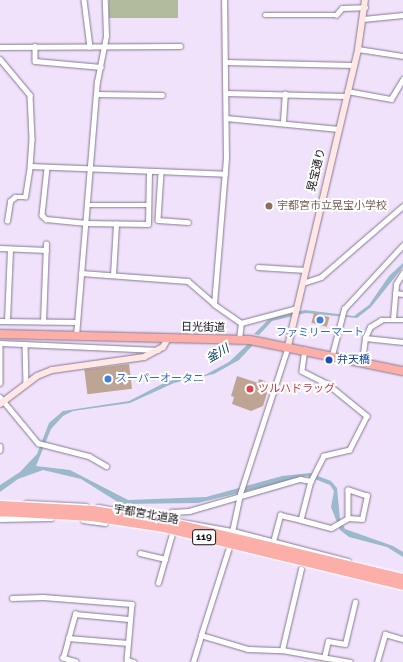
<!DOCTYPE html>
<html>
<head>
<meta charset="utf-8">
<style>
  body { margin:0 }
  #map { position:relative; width:403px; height:662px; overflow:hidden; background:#f1e2fc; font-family:Raleway,"Noto Sans JP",sans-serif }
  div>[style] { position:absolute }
  .green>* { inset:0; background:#b3bb9f; transform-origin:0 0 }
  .water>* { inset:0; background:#9bb9cb }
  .building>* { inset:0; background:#bda493; transform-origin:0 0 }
  .roads { filter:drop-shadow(0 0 1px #85788f) drop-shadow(0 0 1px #85788f) }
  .street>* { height:4.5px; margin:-2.25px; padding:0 2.25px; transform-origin:2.25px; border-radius:2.25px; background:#fff }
  .secondary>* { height:6px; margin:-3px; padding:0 3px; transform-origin:3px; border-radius:3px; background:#fee7e5 }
  .highway>* { height:8px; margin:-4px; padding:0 4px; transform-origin:4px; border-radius:4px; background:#fcaea8 }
  .bridges { filter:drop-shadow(0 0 1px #fff) drop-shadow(0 0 1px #fff) }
  .highway-bridge>* { height:8px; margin:-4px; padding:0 4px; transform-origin:4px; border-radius:4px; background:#fcaea8 }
  .dots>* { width:11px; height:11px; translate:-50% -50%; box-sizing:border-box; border:2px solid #fff; border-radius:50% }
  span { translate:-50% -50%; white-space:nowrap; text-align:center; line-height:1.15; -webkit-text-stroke:4px #fff; paint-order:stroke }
  .shield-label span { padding:1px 3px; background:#fff; border:1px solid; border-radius:3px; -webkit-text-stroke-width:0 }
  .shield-label { font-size:10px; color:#110c15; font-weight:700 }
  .street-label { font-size:11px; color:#110c15 }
  .education-label { font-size:11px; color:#785e54 }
  .left { translate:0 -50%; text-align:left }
  .shop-label { font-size:11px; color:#366cbe }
  .transit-label { font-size:11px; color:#164399 }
  .health-label { font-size:11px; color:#be3a42 }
  .water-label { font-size:12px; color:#04405b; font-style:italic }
</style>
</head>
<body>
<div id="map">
  <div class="green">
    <div style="left:109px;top:0;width:69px;height:18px"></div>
  </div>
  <div class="water">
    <div style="clip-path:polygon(403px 263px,403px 267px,371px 307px,357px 318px,306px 313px,272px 321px,259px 335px,254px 334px,269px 319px,305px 310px,354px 316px,369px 305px,389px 276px)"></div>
    <div style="clip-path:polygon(248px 344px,253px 345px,239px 360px,214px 374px,174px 383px,130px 403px,73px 411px,63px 416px,51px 429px,36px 466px,70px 470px,128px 500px,206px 497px,282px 476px,310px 473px,331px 481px,337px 488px,340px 519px,345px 529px,393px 546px,403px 552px,403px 557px,387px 547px,349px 537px,340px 530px,331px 507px,334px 491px,330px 485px,307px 476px,198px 503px,121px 504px,81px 479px,43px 470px,18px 479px,0 492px,0 485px,20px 472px,37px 454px,49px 423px,63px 411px,129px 401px,168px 381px,203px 376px,229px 362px)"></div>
  </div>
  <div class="building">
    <div style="left:314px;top:313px;width:16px;height:10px;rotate:15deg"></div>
    <div style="left:129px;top:364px;width:25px;height:45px;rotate:83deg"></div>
    <div style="clip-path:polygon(237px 376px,258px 383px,259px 379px,270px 383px,263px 406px,251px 411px,232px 404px,234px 397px,231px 396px)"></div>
  </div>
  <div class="roads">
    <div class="street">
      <div style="left:84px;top:0;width:47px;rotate:82.7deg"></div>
      <div style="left:265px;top:15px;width:71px"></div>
      <div style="left:336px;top:15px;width:9px;rotate:-49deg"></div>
      <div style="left:342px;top:8px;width:23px;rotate:-2deg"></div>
      <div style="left:363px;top:19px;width:40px;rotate:-5.7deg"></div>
      <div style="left:35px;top:46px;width:15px;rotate:90deg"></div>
      <div style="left:35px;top:61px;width:66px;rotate:5.2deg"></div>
      <div style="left:0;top:47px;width:180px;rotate:-0.3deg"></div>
      <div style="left:358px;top:49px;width:46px;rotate:8.8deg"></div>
      <div style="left:0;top:59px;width:47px;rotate:50.2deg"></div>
      <div style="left:30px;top:95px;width:44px;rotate:87.4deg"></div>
      <div style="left:32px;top:139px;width:27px;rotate:94deg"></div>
      <div style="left:30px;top:166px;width:195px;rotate:2.3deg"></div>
      <div style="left:225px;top:62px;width:128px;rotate:1.3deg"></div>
      <div style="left:347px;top:91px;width:45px;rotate:10.3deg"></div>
      <div style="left:391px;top:99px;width:23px;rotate:-59deg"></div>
      <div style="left:226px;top:93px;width:120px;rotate:1.4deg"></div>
      <div style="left:96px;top:94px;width:66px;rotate:0.9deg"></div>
      <div style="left:226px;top:118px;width:113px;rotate:5.6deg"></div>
      <div style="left:283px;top:121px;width:27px;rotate:-86deg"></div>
      <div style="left:47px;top:168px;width:47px;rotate:96.1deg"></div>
      <div style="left:42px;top:215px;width:6px;rotate:45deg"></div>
      <div style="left:46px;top:219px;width:40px;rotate:5.7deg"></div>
      <div style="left:86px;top:223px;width:62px;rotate:0.9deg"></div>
      <div style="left:148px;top:224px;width:51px;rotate:-88.9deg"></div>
      <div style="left:161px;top:173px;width:47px;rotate:93.7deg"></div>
      <div style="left:158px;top:220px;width:30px;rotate:4deg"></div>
      <div style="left:87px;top:205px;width:62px"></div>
      <div style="left:7px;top:221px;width:20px;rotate:-81deg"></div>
      <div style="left:10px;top:201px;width:6px;rotate:-39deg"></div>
      <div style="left:15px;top:197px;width:10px"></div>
      <div style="left:25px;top:197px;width:31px;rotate:-81deg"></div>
      <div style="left:0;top:248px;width:46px;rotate:2.5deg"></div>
      <div style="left:258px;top:267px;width:47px;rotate:3.7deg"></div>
      <div style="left:81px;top:273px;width:107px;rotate:4.3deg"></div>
      <div style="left:188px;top:281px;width:35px;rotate:41deg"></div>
      <div style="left:214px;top:304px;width:145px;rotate:-85.3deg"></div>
      <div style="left:226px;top:159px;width:159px;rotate:-90.7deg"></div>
      <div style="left:113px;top:275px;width:51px;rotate:-86.6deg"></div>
      <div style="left:303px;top:283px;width:19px;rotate:-18deg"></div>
      <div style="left:321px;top:277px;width:108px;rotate:-40.9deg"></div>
      <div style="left:395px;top:293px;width:8px;rotate:7deg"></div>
      <div style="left:214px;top:304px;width:33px;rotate:35deg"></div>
      <div style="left:393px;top:319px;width:35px;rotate:-85deg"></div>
      <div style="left:396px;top:284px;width:13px;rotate:-58deg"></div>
      <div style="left:0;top:321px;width:77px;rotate:0.7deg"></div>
      <div style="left:7px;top:321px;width:72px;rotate:-87.6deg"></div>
      <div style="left:43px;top:322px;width:78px;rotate:-87.8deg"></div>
      <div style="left:76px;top:336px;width:255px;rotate:-85.3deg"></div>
      <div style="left:97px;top:82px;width:47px;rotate:-78.9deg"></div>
      <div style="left:106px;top:36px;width:36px;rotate:-92deg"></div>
      <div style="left:365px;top:338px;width:38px;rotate:6deg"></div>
      <div style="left:239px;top:339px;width:16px;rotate:-83deg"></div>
      <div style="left:241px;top:323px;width:58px;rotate:-15deg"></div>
      <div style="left:0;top:343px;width:158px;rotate:2.5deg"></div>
      <div style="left:0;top:343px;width:40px;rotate:90deg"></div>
      <div style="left:25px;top:344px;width:40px;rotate:88.6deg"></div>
      <div style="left:305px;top:349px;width:22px;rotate:98deg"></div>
      <div style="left:302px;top:371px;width:30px;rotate:27deg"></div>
      <div style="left:329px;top:385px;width:49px;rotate:39.2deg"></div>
      <div style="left:367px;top:416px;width:38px;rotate:117deg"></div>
      <div style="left:350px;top:450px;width:27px;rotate:167deg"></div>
      <div style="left:324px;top:456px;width:28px;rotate:117deg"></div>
      <div style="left:332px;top:355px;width:48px;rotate:-75.4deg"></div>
      <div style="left:344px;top:309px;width:87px;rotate:-47.3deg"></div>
      <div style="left:362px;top:362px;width:24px;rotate:-83deg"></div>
      <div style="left:365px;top:338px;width:12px;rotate:-66deg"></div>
      <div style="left:370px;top:327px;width:13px;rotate:-32deg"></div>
      <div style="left:381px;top:320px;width:22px"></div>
      <div style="left:0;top:397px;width:60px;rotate:50.4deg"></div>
      <div style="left:38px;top:443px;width:53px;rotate:14.3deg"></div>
      <div style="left:89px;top:456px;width:20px;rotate:30deg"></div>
      <div style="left:0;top:446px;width:4px;rotate:90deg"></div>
      <div style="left:26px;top:503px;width:60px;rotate:2.9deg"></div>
      <div style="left:98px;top:507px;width:137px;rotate:10.1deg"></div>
      <div style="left:233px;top:531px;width:119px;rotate:14.6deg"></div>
      <div style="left:171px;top:518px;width:6px;rotate:-81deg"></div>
      <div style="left:172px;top:512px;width:17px;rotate:-3deg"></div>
      <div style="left:189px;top:511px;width:116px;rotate:-16.1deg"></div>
      <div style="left:300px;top:479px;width:11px;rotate:10deg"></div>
      <div style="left:311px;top:481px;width:40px;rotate:104.4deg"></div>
      <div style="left:301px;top:520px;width:31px;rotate:15deg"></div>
      <div style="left:331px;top:528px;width:20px;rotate:-30deg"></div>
      <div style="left:348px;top:518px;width:14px;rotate:4deg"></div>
      <div style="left:362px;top:519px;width:24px;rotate:-78deg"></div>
      <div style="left:367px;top:496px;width:20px;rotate:-162deg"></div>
      <div style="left:348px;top:490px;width:28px;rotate:90deg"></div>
      <div style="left:0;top:519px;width:51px;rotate:-1.1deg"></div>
      <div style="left:83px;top:520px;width:22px;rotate:8deg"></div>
      <div style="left:232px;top:532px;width:39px;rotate:-78deg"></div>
      <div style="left:240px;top:494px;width:156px;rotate:-72deg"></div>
      <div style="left:274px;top:538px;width:24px;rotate:-75deg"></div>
      <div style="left:280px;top:515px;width:22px;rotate:13deg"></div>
      <div style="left:140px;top:553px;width:26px;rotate:13deg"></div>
      <div style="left:158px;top:583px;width:51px;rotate:-74.1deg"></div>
      <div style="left:12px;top:598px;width:31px;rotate:-2deg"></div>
      <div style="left:43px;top:597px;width:89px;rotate:4.5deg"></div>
      <div style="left:132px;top:604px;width:56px;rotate:95.1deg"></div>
      <div style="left:127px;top:660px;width:7px;rotate:16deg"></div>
      <div style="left:201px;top:635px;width:96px;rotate:-72.3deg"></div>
      <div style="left:68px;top:638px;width:60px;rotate:4.8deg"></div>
      <div style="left:282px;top:650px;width:83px;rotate:-76.8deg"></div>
      <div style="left:324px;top:658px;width:17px;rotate:-77deg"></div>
      <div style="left:328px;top:641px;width:17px;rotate:10deg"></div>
      <div style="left:345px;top:644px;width:43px;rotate:-76.6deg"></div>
      <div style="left:76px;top:662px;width:14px;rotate:-163deg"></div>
      <div style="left:63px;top:658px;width:46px;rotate:-74.7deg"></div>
      <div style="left:75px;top:614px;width:54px;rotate:5.3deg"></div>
      <div style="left:193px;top:662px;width:28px;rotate:-73deg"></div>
      <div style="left:201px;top:635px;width:49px;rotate:16.6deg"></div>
      <div style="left:248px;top:649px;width:34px;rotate:2deg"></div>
      <div style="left:282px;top:650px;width:69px;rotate:10deg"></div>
      <div style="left:377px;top:662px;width:29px;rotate:-74deg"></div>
      <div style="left:385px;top:634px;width:19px;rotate:16deg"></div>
    </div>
    <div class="secondary">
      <div style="left:288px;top:346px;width:305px;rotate:-76.7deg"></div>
      <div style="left:358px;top:49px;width:49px;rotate:-81.9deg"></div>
      <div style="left:0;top:404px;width:46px;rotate:-37.1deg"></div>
      <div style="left:37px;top:376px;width:16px;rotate:-22deg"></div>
      <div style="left:52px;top:370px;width:93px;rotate:-8deg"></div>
      <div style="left:144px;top:357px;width:21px;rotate:-28deg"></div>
      <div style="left:163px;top:347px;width:10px;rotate:-61deg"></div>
    </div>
    <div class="highway">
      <div style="left:0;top:334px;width:250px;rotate:1.4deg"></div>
      <div style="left:250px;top:340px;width:156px;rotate:11.5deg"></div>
    </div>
  </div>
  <div class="bridges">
    <div class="highway-bridge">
      <div style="left:0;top:505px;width:93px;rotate:3.1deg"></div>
      <div style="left:93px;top:510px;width:73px;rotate:8.7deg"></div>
      <div style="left:165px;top:521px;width:245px;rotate:13.5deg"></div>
      <div style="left:0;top:512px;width:92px;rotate:3.1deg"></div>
      <div style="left:92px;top:517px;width:73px;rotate:8.7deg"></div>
      <div style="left:164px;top:528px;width:246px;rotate:13.6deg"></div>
    </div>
  </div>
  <div class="dots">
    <div style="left:269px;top:206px;background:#8d6e63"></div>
    <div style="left:320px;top:320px;background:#3f7fe0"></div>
    <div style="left:329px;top:360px;background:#1a4fb4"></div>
    <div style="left:108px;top:379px;background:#3f7fe0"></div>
    <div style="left:250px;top:389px;background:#e0444e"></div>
  </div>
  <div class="shield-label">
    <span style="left:204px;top:537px">119</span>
  </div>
  <div class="street-label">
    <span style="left:317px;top:170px;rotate:-76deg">晃宝通り</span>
    <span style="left:203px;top:328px;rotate:1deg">日光街道</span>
    <span style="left:146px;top:515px;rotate:10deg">宇都宮北道路</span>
  </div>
  <div class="education-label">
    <span class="left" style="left:277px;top:206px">宇都宮市立晃宝小学校</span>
  </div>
  <div class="shop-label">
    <span style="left:320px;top:333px">ファミリーマート</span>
    <span class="left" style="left:116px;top:379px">スーパーオータニ</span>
  </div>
  <div class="transit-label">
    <span class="left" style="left:337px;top:360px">弁天橋</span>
  </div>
  <div class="health-label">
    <span class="left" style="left:258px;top:389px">ツルハドラッグ</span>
  </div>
  <div class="water-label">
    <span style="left:218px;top:354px;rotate:-30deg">釜川</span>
  </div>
</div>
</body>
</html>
